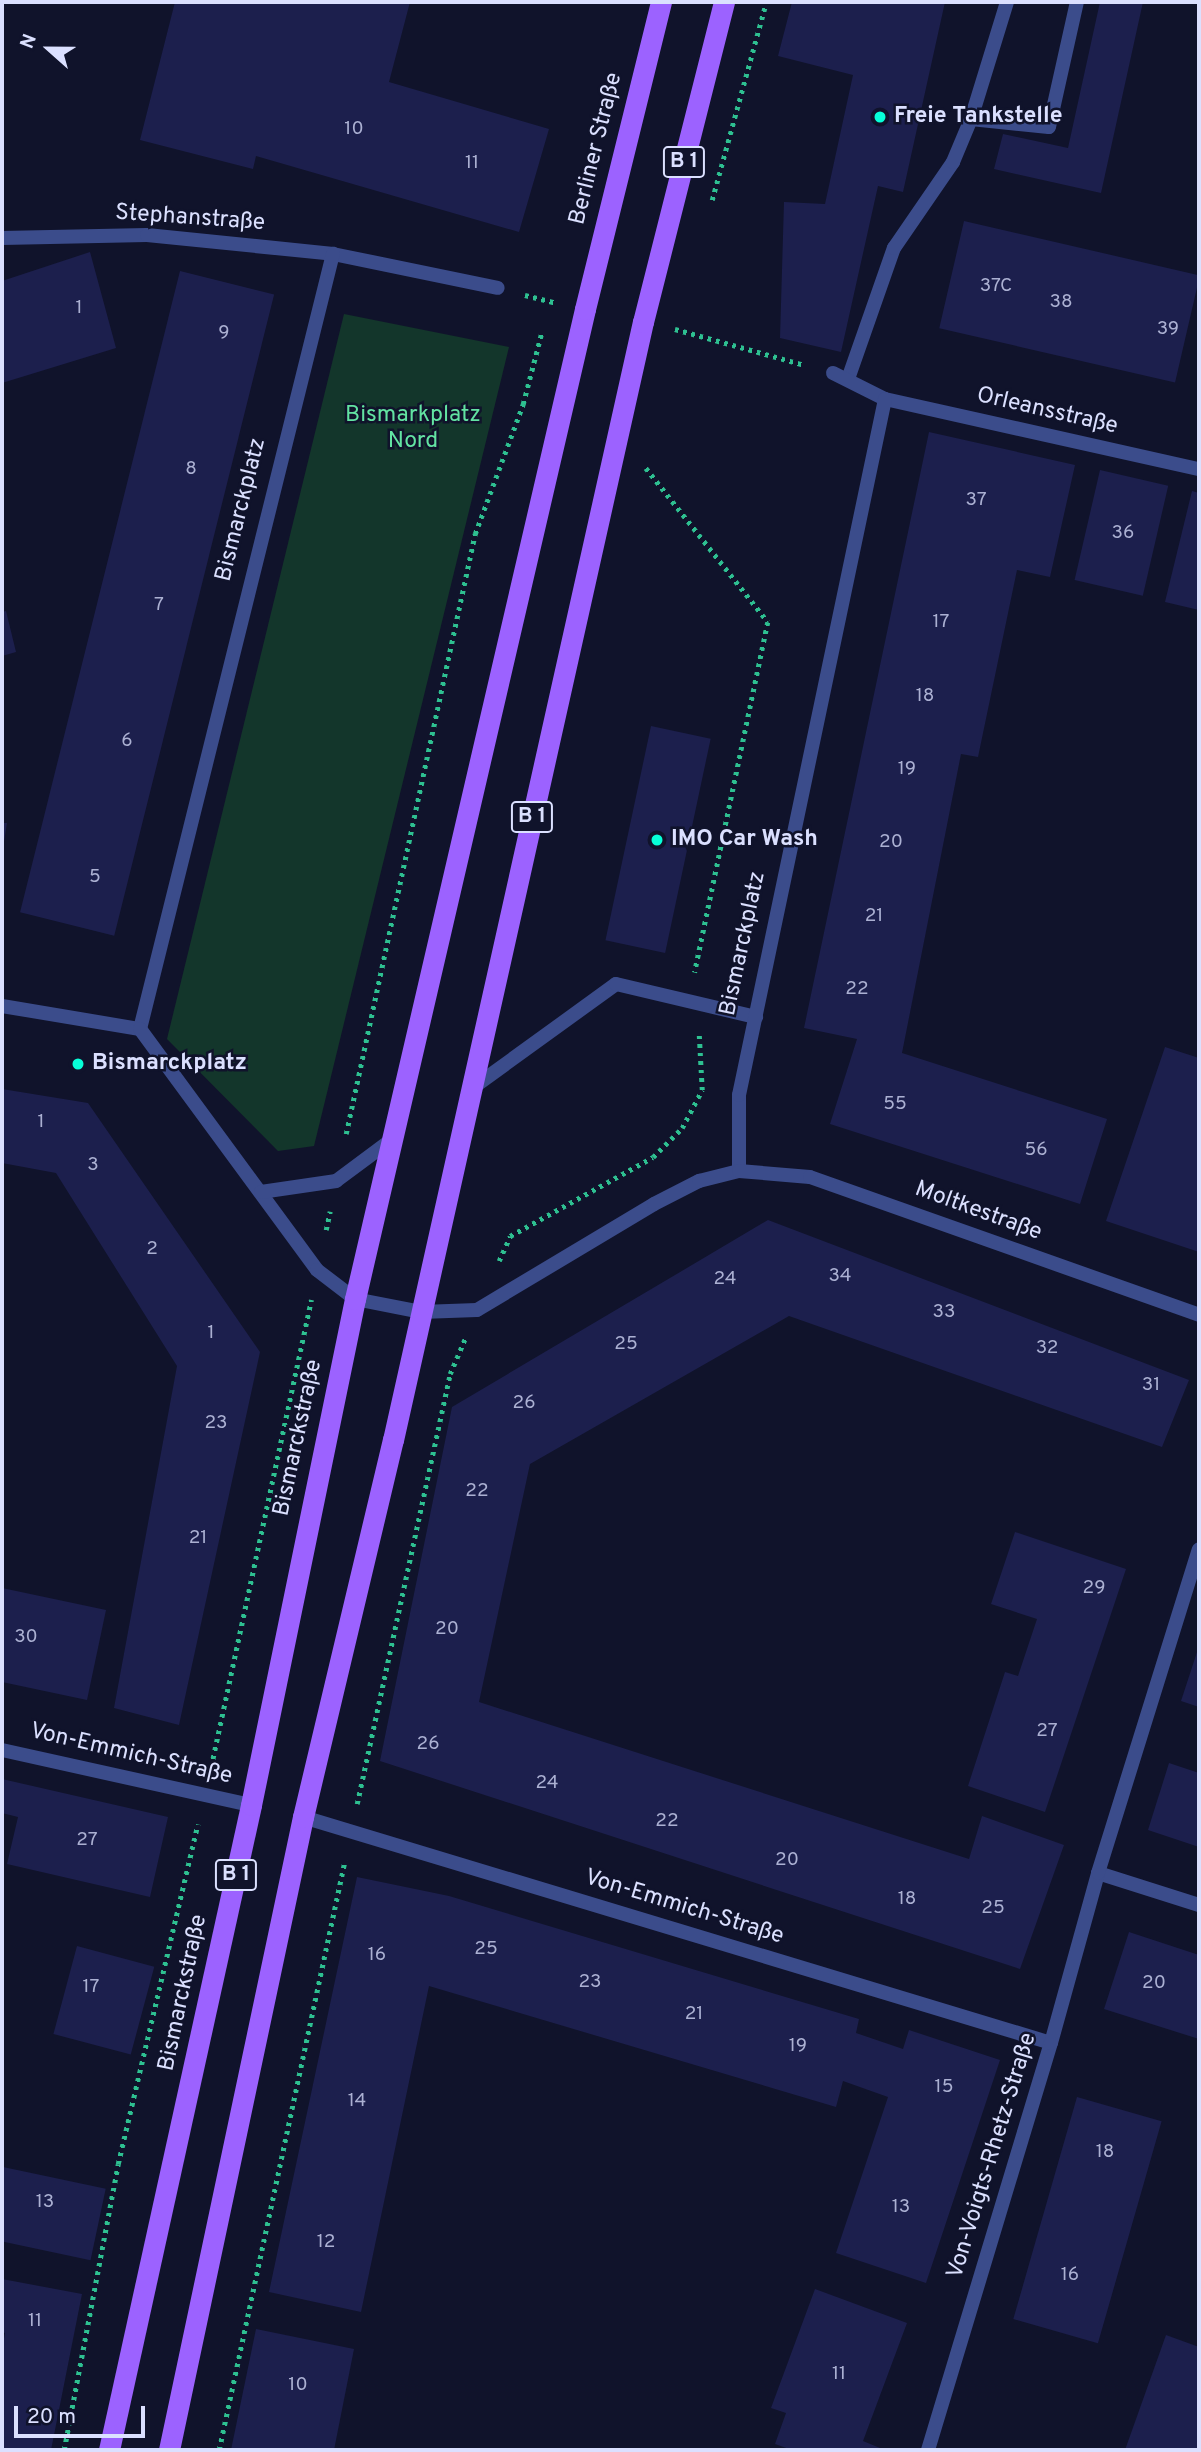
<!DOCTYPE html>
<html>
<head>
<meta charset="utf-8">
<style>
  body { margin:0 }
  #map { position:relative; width:1201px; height:2452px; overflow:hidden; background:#10132b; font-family:Overpass,sans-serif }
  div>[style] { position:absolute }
  .green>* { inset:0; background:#13362b }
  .building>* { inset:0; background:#1c1f4d; transform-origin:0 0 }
  .path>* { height:4.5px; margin-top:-2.25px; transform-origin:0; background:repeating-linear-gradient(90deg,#2ec091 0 3.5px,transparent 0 8.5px) }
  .service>* { height:14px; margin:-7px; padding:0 7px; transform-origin:7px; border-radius:7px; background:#3b4c8b }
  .minor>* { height:14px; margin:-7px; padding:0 7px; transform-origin:7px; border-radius:7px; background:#3b4c8b }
  .tertiary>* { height:14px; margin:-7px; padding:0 7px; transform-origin:7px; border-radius:7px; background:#3b4c8b }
  .primary>* { height:21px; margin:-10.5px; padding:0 10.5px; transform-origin:10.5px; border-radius:10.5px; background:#9c62ff }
  .dots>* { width:19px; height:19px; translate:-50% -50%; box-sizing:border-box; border:4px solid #10132b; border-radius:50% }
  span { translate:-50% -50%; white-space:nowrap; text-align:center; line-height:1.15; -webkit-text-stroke:5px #10132b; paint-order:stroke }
  .number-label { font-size:19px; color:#abb0d2 }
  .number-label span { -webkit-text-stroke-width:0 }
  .shield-label span { padding:2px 5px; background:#10132b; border:2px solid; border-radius:5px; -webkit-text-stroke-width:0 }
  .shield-label { font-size:21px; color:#dbe0ff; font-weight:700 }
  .poi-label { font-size:23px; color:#dbe0ff; font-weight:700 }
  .left { translate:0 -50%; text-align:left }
  .street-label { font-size:23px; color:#dbe0ff }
  .park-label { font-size:23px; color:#62e3a2 }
  .frame { position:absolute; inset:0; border:4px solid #dbe0ff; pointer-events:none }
  .north { position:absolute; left:14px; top:14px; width:70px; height:70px; -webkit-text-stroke:5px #10132b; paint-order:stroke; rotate:291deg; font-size:19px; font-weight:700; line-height:28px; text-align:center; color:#dbe0ff }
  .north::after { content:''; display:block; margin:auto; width:24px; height:32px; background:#dbe0ff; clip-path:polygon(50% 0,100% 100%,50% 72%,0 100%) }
  .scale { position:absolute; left:14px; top:2406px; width:131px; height:32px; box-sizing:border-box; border:4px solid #dbe0ff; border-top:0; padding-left:9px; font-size:21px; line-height:24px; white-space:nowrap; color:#dbe0ff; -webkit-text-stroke:5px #10132b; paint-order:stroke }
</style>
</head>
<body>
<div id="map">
  <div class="green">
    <div style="clip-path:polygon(344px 314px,509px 347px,314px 1146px,278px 1151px,167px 1039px)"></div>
  </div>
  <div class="building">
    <div style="clip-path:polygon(175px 2px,410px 2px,389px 82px,549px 129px,519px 232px,256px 156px,253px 169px,140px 140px)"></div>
    <div style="clip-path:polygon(792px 2px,945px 2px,903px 192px,878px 186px,841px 352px,780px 338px,784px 202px,825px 204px,853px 75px,778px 56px)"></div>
    <div style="clip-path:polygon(1100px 2px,1143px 2px,1101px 193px,994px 169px,1003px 134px,1068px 148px)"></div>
    <div style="left:964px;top:221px;width:242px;height:110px;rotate:13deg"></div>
    <div style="clip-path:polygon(90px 252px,116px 348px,2px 383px,2px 281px)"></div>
    <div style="left:180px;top:271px;width:97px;height:661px;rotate:14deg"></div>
    <div style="clip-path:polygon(929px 432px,1075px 465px,1050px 577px,1017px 570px,978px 757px,961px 754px,902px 1053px,1107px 1119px,1080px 1204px,830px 1124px,857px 1039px,804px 1028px)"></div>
    <div style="left:1100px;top:470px;width:70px;height:113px;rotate:13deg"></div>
    <div style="clip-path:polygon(1192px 491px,1199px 493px,1199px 610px,1165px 602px)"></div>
    <div style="clip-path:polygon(6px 611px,16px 652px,2px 656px,2px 612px)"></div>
    <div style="left:651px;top:726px;width:61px;height:219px;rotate:12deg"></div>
    <div style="clip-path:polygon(2px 823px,7px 823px,3px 848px,2px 848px)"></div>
    <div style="clip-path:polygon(1165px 1047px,1199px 1058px,1199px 1252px,1106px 1221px)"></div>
    <div style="clip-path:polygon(2px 1089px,88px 1103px,260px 1352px,179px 1725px,114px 1708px,177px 1366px,56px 1173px,2px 1163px)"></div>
    <div style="clip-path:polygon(768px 1220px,1189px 1380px,1162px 1447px,789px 1316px,530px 1464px,479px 1702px,969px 1859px,982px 1816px,1064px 1845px,1020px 1969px,380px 1761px,452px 1407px)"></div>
    <div style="clip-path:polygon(1015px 1532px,1126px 1569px,1045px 1812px,968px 1786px,1005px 1672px,1018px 1676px,1037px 1619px,991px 1604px)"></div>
    <div style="clip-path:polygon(2px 1588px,106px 1610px,87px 1700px,2px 1682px)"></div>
    <div style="clip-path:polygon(1199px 1646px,1199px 1707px,1181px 1701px)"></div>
    <div style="clip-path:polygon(1169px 1763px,1199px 1773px,1199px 1847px,1148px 1830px)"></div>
    <div style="clip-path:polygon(2px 1779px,168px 1817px,150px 1897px,7px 1864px,18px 1817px,2px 1813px)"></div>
    <div style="clip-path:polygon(357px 1877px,449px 1896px,859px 2019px,856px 2033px,903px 2049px,909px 2030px,1000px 2060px,926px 2283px,836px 2253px,888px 2097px,843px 2081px,836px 2107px,429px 1986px,361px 2312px,269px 2292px)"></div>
    <div style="clip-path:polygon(1129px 1932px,1199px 1955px,1199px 2039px,1104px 2009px)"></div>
    <div style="left:77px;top:1946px;width:80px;height:91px;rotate:15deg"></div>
    <div style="left:1077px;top:2097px;width:88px;height:231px;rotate:16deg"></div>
    <div style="left:3px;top:2167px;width:105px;height:73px;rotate:12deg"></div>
    <div style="clip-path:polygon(2px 2279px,82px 2294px,51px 2450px,2px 2450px,2px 2349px,5px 2333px,2px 2332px)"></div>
    <div style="clip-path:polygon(815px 2289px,907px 2323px,863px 2441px,880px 2448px,879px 2450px,792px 2450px,775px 2444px,786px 2413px,771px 2408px)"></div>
    <div style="clip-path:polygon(256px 2329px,354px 2349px,334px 2450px,231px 2450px)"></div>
    <div style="clip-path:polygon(1166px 2335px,1199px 2347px,1199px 2450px,1125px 2450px)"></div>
  </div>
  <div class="path">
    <div style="left:712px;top:200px;width:205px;rotate:-74.7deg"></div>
    <div style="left:525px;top:295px;width:30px;rotate:14deg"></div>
    <div style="left:675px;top:329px;width:135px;rotate:15.5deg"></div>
    <div style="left:646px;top:468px;width:196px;rotate:51.6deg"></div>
    <div style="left:768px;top:622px;width:358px;rotate:101.8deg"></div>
    <div style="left:346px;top:1134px;width:614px;rotate:-77.87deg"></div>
    <div style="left:475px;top:534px;width:139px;rotate:-69.7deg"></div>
    <div style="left:523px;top:404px;width:75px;rotate:-75.4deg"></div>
    <div style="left:326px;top:1230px;width:19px;rotate:-78deg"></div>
    <div style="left:499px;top:1261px;width:27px;rotate:-66deg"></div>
    <div style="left:510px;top:1236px;width:163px;rotate:-28.9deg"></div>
    <div style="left:653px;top:1157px;width:41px;rotate:-45deg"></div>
    <div style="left:682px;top:1128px;width:43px;rotate:-62.2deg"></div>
    <div style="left:702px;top:1090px;width:56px;rotate:-93.1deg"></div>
    <div style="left:211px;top:1767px;width:478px;rotate:-77.9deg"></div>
    <div style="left:357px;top:1804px;width:440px;rotate:-77.8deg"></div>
    <div style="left:450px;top:1374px;width:38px;rotate:-67deg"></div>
    <div style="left:64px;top:2450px;width:291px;rotate:-79.3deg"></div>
    <div style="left:118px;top:2164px;width:349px;rotate:-76.8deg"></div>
    <div style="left:219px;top:2450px;width:603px;rotate:-77.95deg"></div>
  </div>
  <div class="service">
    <div style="left:971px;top:119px;width:78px;rotate:5.9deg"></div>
    <div style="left:1049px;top:127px;width:128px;rotate:-77.4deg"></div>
    <div style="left:848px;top:379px;width:139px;rotate:-70.7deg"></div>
    <div style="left:894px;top:248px;width:104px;rotate:-55.5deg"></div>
    <div style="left:953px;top:162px;width:47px;rotate:-67.3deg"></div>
    <div style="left:971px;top:119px;width:122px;rotate:-72.9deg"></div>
    <div style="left:471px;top:1089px;width:179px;rotate:-35.9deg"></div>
    <div style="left:616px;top:984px;width:144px;rotate:13.3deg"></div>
  </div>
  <div class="minor">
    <div style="left:2px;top:238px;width:145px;rotate:-1.2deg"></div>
    <div style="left:147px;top:235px;width:187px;rotate:5.8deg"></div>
    <div style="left:333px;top:254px;width:168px;rotate:11.6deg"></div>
    <div style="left:833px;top:373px;width:58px;rotate:26.6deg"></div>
    <div style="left:885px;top:399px;width:322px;rotate:12.6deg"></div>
    <div style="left:140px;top:1029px;width:799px;rotate:-76.02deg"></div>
    <div style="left:739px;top:1171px;width:76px;rotate:-90deg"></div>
    <div style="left:739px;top:1095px;width:711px;rotate:-78.15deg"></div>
    <div style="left:2px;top:1750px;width:255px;rotate:12.5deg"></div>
    <div style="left:303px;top:1817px;width:781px;rotate:16.81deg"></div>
    <div style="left:1098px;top:1873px;width:106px;rotate:17.6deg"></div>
    <div style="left:928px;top:2450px;width:425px;rotate:-73.2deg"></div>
    <div style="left:1051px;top:2043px;width:176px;rotate:-74.5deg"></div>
    <div style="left:1098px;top:1873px;width:339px;rotate:-72.7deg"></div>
  </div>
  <div class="tertiary">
    <div style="left:2px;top:1006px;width:140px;rotate:9.5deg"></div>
    <div style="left:140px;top:1029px;width:299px;rotate:53.7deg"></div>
    <div style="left:317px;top:1270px;width:48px;rotate:37.3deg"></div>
    <div style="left:355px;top:1299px;width:67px;rotate:11.1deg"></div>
    <div style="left:421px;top:1312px;width:56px;rotate:-2deg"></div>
    <div style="left:477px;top:1310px;width:206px;rotate:-30.9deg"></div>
    <div style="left:654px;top:1204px;width:51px;rotate:-27.1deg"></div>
    <div style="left:699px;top:1181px;width:41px;rotate:-14deg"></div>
    <div style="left:739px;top:1171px;width:71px;rotate:4.8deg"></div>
    <div style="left:810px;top:1177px;width:413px;rotate:19.5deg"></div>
    <div style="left:261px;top:1192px;width:76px;rotate:-8.3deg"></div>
    <div style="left:336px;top:1181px;width:69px;rotate:-36.7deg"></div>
  </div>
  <div class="primary">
    <div style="left:109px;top:2450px;width:660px;rotate:-77.58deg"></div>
    <div style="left:251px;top:1805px;width:517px;rotate:-78.39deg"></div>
    <div style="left:355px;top:1299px;width:1016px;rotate:-76.92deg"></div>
    <div style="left:585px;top:309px;width:316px;rotate:-76.1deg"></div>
    <div style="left:169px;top:2450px;width:647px;rotate:-78.05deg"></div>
    <div style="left:303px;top:1817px;width:388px;rotate:-76.6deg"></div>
    <div style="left:393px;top:1440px;width:1146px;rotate:-77.4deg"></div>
    <div style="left:643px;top:322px;width:330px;rotate:-75.8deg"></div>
  </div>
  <div class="dots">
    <div style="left:880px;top:117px;background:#07ffd8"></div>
    <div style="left:657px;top:840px;background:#07ffd8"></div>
    <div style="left:78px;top:1064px;background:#07ffd8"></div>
  </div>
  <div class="number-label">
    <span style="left:354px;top:130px">10</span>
    <span style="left:472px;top:164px">11</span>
    <span style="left:996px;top:287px">37C</span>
    <span style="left:1061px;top:303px">38</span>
    <span style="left:79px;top:309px">1</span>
    <span style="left:1168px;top:330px">39</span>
    <span style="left:224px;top:334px">9</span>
    <span style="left:191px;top:470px">8</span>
    <span style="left:976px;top:501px">37</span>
    <span style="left:1123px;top:534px">36</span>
    <span style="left:159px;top:606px">7</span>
    <span style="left:941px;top:623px">17</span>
    <span style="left:925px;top:697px">18</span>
    <span style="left:127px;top:742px">6</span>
    <span style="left:907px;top:770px">19</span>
    <span style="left:891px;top:843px">20</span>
    <span style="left:95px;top:878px">5</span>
    <span style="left:874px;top:917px">21</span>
    <span style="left:857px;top:990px">22</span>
    <span style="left:895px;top:1105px">55</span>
    <span style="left:41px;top:1123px">1</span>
    <span style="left:1036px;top:1151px">56</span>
    <span style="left:93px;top:1166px">3</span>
    <span style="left:152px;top:1250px">2</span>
    <span style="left:840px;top:1277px">34</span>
    <span style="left:725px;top:1280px">24</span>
    <span style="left:944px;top:1313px">33</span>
    <span style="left:211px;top:1334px">1</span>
    <span style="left:626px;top:1345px">25</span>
    <span style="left:1047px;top:1349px">32</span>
    <span style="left:1151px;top:1386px">31</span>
    <span style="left:524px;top:1404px">26</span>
    <span style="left:216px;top:1424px">23</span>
    <span style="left:477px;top:1492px">22</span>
    <span style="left:198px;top:1539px">21</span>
    <span style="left:1094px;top:1589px">29</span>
    <span style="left:447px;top:1630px">20</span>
    <span style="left:26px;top:1638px">30</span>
    <span style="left:1047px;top:1732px">27</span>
    <span style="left:428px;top:1745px">26</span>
    <span style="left:547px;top:1784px">24</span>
    <span style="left:667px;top:1822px">22</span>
    <span style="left:87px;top:1841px">27</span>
    <span style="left:787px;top:1861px">20</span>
    <span style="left:907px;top:1900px">18</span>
    <span style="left:993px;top:1909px">25</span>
    <span style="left:486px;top:1950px">25</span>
    <span style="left:377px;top:1956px">16</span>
    <span style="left:590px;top:1983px">23</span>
    <span style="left:1154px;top:1984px">20</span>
    <span style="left:91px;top:1988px">17</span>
    <span style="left:694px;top:2015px">21</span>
    <span style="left:798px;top:2047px">19</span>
    <span style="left:944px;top:2088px">15</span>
    <span style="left:357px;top:2102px">14</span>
    <span style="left:1105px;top:2153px">18</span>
    <span style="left:45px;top:2203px">13</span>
    <span style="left:901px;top:2208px">13</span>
    <span style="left:326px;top:2243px">12</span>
    <span style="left:1070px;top:2276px">16</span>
    <span style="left:35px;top:2322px">11</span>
    <span style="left:839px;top:2375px">11</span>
    <span style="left:298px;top:2386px">10</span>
  </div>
  <div class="shield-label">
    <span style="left:684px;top:162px">B 1</span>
    <span style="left:532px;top:817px">B 1</span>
    <span style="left:236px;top:1875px">B 1</span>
  </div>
  <div class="poi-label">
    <span class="left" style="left:894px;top:117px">Freie Tankstelle</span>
    <span class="left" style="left:671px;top:840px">IMO Car Wash</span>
    <span class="left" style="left:92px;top:1064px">Bismarckplatz</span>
  </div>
  <div class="street-label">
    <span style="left:597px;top:149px;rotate:-76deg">Berliner Straße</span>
    <span style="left:190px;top:219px;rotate:4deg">Stephanstraße</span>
    <span style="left:1047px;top:412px;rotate:13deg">Orleansstraße</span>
    <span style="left:242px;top:510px;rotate:-76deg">Bismarckplatz</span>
    <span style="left:744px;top:944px;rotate:-78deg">Bismarckplatz</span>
    <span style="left:978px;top:1212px;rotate:20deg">Moltkestraße</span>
    <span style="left:299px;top:1438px;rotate:-78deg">Bismarckstraße</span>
    <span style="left:131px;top:1755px;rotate:13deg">Von-Emmich-Straße</span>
    <span style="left:684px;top:1908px;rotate:17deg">Von-Emmich-Straße</span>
    <span style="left:184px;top:1993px;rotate:-78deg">Bismarckstraße</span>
    <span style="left:993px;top:2156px;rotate:-73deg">Von-Voigts-Rhetz-Straße</span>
  </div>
  <div class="park-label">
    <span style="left:413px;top:429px">Bismarkplatz<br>Nord</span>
  </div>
  <div class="frame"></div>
  <div class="north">N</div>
  <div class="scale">20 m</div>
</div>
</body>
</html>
